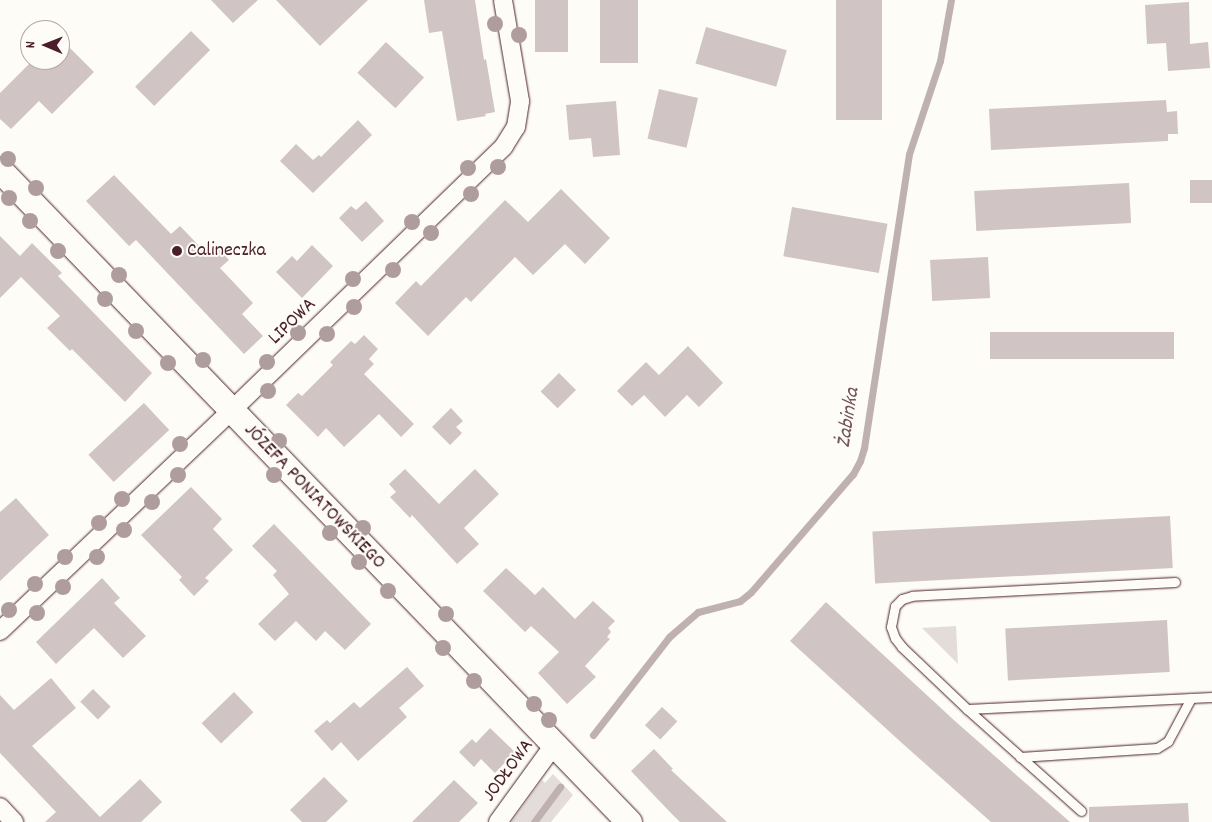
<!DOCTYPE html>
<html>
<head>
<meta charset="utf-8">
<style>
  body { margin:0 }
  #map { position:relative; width:1212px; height:822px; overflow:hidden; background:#fdfcf7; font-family:Dekko,sans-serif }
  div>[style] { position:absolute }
  .green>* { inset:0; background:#e3dcda }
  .stream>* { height:7px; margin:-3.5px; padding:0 3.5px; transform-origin:3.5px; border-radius:3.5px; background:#c0b1b1 }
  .building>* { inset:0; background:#d0c5c4; transform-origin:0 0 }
  .roads { filter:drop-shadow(0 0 1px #4a1f2b) drop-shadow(0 0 1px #4a1f2b) }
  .lane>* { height:9px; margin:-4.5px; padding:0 4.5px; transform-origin:4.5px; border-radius:4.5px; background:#fdfcf7 }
  .street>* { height:18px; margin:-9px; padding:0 9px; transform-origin:9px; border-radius:9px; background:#fdfcf7 }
  .secondary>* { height:25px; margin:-12.5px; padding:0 12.5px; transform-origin:12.5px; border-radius:12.5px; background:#fdfcf7 }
  .trees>* { width:16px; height:16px; margin:-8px; border-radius:50%; background:#af9c9f }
  .dots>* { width:14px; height:14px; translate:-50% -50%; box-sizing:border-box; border:2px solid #fdfcf7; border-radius:50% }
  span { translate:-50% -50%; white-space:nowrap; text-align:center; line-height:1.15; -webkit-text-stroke:4px #fdfcf7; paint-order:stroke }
  .poi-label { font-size:20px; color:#4a1f2b }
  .left { translate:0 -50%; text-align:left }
  .street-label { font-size:20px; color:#4a1f2b }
  .water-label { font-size:21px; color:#73525a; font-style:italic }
  .north { position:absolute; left:20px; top:20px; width:50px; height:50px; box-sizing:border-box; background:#fdfcf7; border:1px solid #b5a4a5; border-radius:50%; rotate:271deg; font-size:14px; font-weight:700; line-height:20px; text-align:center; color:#4a1f2b }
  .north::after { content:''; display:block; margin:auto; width:18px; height:22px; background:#4a1f2b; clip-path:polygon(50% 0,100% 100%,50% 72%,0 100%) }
</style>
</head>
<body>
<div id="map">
  <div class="green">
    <div style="clip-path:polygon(956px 626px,958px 664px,922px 628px)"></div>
    <div style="clip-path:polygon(553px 774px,573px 795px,551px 822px,511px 822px,542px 780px,545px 783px)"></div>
  </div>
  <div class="stream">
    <div style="left:593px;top:735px;width:124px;rotate:-52.2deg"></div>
    <div style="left:669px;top:637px;width:38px;rotate:-41deg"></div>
    <div style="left:698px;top:612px;width:43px;rotate:-14.7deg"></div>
    <div style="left:740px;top:601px;width:14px;rotate:-39deg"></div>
    <div style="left:751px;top:592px;width:156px;rotate:-49.2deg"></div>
    <div style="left:853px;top:474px;width:15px;rotate:-62deg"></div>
    <div style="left:860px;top:461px;width:14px;rotate:-73deg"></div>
    <div style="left:864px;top:448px;width:297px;rotate:-81.3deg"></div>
    <div style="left:909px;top:154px;width:98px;rotate:-71.6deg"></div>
    <div style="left:940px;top:61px;width:62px;rotate:-79.8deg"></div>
    <div style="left:534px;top:822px;width:44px;rotate:-53.4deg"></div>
  </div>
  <div class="building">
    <div style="clip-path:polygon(211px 0,258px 0,233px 23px)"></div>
    <div style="clip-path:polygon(276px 0,368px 0,320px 46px)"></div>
    <div style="clip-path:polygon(424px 0,475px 0,484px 60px,486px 59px,495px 112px,485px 114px,486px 116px,457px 121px,442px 31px,429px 33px)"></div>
    <div style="left:535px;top:0;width:33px;height:52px"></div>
    <div style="left:600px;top:0;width:38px;height:63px"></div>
    <div style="left:836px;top:0;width:46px;height:120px"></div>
    <div style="clip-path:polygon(1189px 2px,1190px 44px,1208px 42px,1210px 68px,1168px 71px,1166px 43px,1147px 44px,1145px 5px)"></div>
    <div style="left:706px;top:27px;width:84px;height:38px;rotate:16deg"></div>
    <div style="left:191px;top:31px;width:27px;height:79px;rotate:45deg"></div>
    <div style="clip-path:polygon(60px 38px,94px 72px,52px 114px,39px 101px,11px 129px,0 119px,0 93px,33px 60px,60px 60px)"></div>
    <div style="left:386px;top:42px;width:52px;height:42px;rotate:43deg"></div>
    <div style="left:659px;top:89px;width:40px;height:51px;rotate:13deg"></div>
    <div style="clip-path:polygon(1166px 100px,1167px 112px,1177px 111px,1178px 134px,1168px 134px,1168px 141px,991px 150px,989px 109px)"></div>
    <div style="clip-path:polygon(616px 101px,620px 155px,593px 157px,591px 138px,569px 140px,566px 105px)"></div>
    <div style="clip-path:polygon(358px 120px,372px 135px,313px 193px,280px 161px,296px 144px,313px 160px,319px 155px,321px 157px)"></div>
    <div style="clip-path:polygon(114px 175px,171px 234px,180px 226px,207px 254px,216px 246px,229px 260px,220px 268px,253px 303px,242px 314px,263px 336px,244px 354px,136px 240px,129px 246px,86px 201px)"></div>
    <div style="left:1212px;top:180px;width:23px;height:22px;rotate:90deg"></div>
    <div style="left:1129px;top:183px;width:40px;height:155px;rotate:87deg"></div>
    <div style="clip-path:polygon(561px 189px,610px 238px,585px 264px,565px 244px,533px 275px,515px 257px,471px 302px,466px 297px,428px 336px,395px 303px,416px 281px,421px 286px,505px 200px,528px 222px)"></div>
    <div style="clip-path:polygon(366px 201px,384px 221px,362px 242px,339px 218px,351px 206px,356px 210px)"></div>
    <div style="left:792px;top:207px;width:97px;height:50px;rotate:10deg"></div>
    <div style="clip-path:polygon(0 236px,20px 256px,32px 243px,62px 273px,58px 276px,152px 373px,125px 402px,72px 349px,70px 351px,47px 328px,60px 316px,21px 277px,0 298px)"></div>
    <div style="clip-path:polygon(312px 245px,333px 266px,302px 298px,276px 272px,292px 256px,297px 261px)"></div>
    <div style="left:988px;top:257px;width:41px;height:58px;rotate:87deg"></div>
    <div style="left:1174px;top:332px;width:27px;height:184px;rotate:90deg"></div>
    <div style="clip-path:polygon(364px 335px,378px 349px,369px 359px,374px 364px,364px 374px,414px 424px,401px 437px,379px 414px,344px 447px,326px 428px,318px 437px,286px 405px,298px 393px,302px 396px,333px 365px,330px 362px,351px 341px,355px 344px)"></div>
    <div style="clip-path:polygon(688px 346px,723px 383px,699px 407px,687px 395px,665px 417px,644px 395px,632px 406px,617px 391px,646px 362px,659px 375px)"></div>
    <div style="left:559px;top:373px;width:24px;height:26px;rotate:45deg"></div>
    <div style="left:144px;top:403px;width:37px;height:76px;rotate:47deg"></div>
    <div style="clip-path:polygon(451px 408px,463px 421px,456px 427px,462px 433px,450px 445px,432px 427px)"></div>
    <div style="clip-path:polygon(405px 469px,439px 504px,475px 469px,499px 494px,464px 528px,479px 544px,457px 564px,412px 515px,410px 518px,390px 497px,396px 492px,389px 484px)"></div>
    <div style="clip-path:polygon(191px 487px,222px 519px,213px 529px,233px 550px,205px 578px,209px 581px,194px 596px,179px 580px,182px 577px,141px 535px)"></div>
    <div style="clip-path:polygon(16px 498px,49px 535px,0 581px,0 512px)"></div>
    <div style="left:1170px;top:516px;width:52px;height:298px;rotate:87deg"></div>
    <div style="clip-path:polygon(274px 524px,371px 624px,345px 650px,325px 631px,316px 641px,296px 621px,275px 641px,258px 624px,289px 594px,273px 575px,277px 571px,252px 546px)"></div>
    <div style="clip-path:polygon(506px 568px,535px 595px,543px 587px,575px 619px,593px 601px,615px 621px,608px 628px,611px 632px,607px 637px,610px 639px,585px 666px,596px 677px,567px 704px,538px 673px,559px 652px,531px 626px,525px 632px,483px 591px)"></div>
    <div style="clip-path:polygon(102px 578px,120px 598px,114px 603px,146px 636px,123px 658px,94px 628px,56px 664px,36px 642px)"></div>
    <div style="clip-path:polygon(826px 602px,956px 722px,1070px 822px,991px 822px,903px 744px,790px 641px)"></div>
    <div style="left:1167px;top:620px;width:52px;height:162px;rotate:87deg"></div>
    <div style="clip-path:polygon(407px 667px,424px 686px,399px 708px,407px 717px,358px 761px,341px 742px,332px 751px,314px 731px,327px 720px,330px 723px,354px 702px,360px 708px)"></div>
    <div style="clip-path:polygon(51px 678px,76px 708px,32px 746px,100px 817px,140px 779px,162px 802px,141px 822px,45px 822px,56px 812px,0 753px,0 695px,14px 710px)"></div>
    <div style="left:93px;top:689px;width:25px;height:18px;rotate:45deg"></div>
    <div style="left:234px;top:692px;width:28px;height:45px;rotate:46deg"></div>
    <div style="left:662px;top:707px;width:21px;height:25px;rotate:43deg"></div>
    <div style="clip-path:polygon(490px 728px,515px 752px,495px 773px,481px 759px,474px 767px,459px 752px,472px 739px,476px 743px)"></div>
    <div style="clip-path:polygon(654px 749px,673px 769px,671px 770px,727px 822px,680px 822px,668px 810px,631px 771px)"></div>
    <div style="clip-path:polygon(324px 777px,348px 801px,326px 822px,302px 822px,290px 810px)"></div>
    <div style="clip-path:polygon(454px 780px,478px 803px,459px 822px,412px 822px)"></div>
    <div style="clip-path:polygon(1188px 803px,1189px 822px,1089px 822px,1089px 807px)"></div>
  </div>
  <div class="roads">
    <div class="lane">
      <div style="left:1175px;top:582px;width:263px;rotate:177deg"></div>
      <div style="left:912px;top:596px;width:10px;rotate:163deg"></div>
      <div style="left:902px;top:599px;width:10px;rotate:135deg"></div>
      <div style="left:895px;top:606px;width:21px;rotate:101deg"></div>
      <div style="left:891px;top:627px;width:12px;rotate:70deg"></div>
      <div style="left:895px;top:638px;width:11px;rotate:52deg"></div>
      <div style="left:902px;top:647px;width:90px;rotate:43.6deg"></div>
      <div style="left:967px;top:709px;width:245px;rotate:-2.8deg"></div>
      <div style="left:967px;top:709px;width:153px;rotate:41.8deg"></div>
      <div style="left:1020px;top:757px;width:137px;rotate:-3.8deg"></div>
      <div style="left:1157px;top:748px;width:13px;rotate:-32deg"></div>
      <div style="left:1168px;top:741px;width:49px;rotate:-61.9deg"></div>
    </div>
    <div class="street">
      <div style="left:0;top:631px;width:319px;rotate:-43.6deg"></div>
      <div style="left:231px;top:411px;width:380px;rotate:-44.1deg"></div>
      <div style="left:504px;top:146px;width:22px;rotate:-58deg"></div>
      <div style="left:516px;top:127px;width:26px;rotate:-81deg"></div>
      <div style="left:520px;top:101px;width:102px;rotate:-99.6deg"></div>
      <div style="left:0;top:807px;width:21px;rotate:47deg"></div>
      <div style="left:498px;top:822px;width:95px;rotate:-54deg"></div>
    </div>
    <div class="secondary">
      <div style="left:0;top:170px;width:906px;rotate:46.03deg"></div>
    </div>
  </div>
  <div class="trees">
    <div style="left:495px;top:24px"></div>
    <div style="left:519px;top:35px"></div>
    <div style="left:8px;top:159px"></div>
    <div style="left:498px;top:167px"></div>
    <div style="left:468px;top:168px"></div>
    <div style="left:36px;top:188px"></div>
    <div style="left:471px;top:194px"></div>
    <div style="left:9px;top:198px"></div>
    <div style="left:30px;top:221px"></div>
    <div style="left:412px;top:222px"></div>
    <div style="left:431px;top:233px"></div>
    <div style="left:58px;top:251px"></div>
    <div style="left:393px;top:270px"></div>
    <div style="left:119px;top:275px"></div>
    <div style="left:353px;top:279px"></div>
    <div style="left:105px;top:299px"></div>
    <div style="left:354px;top:307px"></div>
    <div style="left:136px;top:331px"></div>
    <div style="left:298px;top:333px"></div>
    <div style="left:327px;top:334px"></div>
    <div style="left:203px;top:360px"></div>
    <div style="left:267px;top:362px"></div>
    <div style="left:168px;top:363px"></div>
    <div style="left:268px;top:391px"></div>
    <div style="left:279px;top:441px"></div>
    <div style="left:180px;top:444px"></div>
    <div style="left:178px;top:475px"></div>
    <div style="left:274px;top:475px"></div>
    <div style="left:122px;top:499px"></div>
    <div style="left:152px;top:502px"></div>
    <div style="left:99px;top:523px"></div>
    <div style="left:363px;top:528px"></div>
    <div style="left:124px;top:530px"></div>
    <div style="left:330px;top:533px"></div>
    <div style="left:65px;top:557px"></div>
    <div style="left:97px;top:557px"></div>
    <div style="left:359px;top:562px"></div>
    <div style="left:35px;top:584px"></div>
    <div style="left:63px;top:587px"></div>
    <div style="left:388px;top:591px"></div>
    <div style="left:9px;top:610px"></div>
    <div style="left:37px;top:613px"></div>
    <div style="left:446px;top:614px"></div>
    <div style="left:443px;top:648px"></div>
    <div style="left:474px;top:681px"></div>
    <div style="left:534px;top:704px"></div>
    <div style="left:549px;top:720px"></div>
  </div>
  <div class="dots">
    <div style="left:177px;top:251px;background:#4a1f2b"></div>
  </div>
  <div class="poi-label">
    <span class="left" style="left:187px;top:251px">Calineczka</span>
  </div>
  <div class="street-label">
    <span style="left:293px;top:322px;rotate:-44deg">LIPOWA</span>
    <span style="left:314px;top:497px;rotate:46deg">JÓZEFA PONIATOWSKIEGO</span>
    <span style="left:509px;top:771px;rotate:-54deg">JODŁOWA</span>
  </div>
  <div class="water-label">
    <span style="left:849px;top:418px;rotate:-81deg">Żabinka</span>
  </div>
  <div class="north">N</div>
</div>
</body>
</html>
